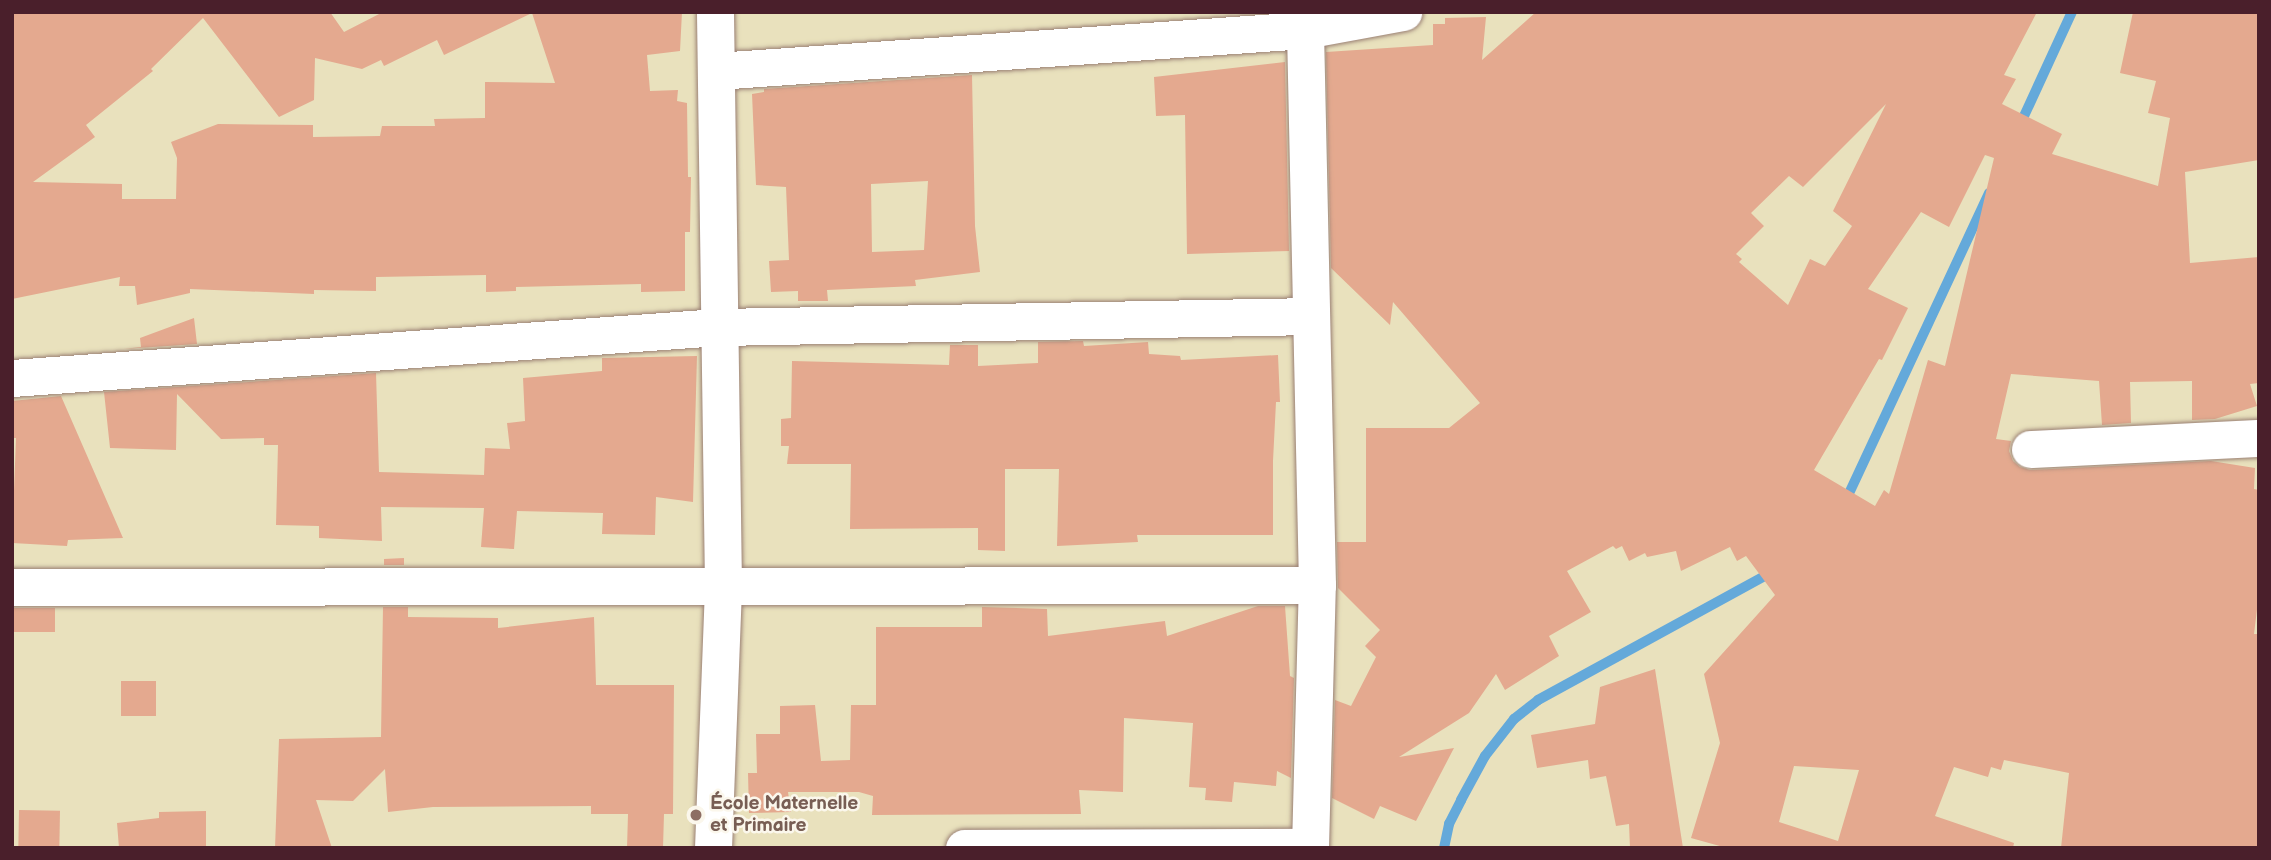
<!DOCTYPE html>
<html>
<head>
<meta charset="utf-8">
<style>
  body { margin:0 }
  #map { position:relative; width:2271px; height:860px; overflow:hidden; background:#e9e1bd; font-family:"Balsamiq Sans",sans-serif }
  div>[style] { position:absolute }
  .stream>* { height:10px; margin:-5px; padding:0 5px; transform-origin:5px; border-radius:5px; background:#64a9da }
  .building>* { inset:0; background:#e4a98f; transform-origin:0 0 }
  .roads { filter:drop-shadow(0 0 2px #9a8074) drop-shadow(0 0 2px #9a8074) }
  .street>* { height:37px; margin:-18.5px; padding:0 18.5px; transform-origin:18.5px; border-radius:18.5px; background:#fff }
  .dots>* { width:19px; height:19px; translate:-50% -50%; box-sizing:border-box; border:4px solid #fbf7ec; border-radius:50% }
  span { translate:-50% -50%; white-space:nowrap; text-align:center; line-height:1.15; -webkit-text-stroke:5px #fbf7ec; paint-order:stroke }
  .education-label { font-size:19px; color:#785e54; font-weight:700 }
  .left { translate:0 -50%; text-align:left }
  .frame { position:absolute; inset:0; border:14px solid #4a1f2b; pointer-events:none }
</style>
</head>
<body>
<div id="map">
  <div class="stream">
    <div style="left:2019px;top:127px;width:127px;rotate:-65.3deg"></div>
    <div style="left:1845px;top:502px;width:341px;rotate:-65deg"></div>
    <div style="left:1444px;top:848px;width:25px;rotate:-78deg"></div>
    <div style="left:1449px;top:824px;width:27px;rotate:-63deg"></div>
    <div style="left:1461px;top:800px;width:50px;rotate:-61.4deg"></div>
    <div style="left:1485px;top:756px;width:47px;rotate:-51.9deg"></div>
    <div style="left:1514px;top:719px;width:31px;rotate:-38deg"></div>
    <div style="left:1538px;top:700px;width:267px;rotate:-28.7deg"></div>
  </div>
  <div class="building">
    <div style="clip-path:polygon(evenodd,12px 12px,330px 12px,344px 32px,383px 12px,682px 12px,680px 51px,647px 55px,650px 91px,678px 90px,677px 101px,687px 103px,688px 177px,691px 177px,690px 232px,685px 232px,685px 291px,641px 292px,641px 284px,516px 287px,516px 291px,486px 292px,486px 275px,376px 277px,376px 291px,314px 290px,314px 294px,190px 289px,190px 293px,137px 305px,135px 286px,119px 286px,120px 277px,12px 299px,12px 12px,532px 13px,555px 83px,485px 82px,485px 118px,434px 119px,435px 126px,382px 126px,380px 136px,313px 137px,313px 125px,218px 124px,171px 142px,177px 158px,176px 199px,122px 199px,122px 184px,33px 182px,95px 137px,86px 125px,153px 71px,151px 69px,203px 18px,279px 117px,314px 100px,315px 58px,362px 69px,381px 60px,384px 66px,437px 40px,444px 55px,532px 13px)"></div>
    <div style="clip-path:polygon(evenodd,1536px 12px,2037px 12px,2004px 75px,2016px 79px,2002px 104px,2062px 134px,2052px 154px,2158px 186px,2170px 118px,2148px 113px,2156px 81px,2120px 73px,2133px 12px,2259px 12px,2259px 160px,2185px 172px,2190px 263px,2259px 257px,2259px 383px,2250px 384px,2257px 406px,2215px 419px,2192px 420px,2192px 381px,2130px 382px,2131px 423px,2102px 425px,2099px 381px,2011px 374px,1996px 439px,2011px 441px,2009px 451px,2013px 461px,2020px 467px,2030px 470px,2211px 461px,2255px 468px,2254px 489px,2259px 490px,2259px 593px,2254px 634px,2259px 634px,2259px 848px,2061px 848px,2069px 773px,2004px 760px,2001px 770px,1991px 767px,1988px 777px,1954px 767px,1935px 816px,2014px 843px,2013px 848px,1727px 848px,1691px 838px,1720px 743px,1704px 674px,1775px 595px,1746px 556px,1737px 561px,1730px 547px,1681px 571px,1676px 551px,1647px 557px,1645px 553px,1629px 561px,1622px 546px,1616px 549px,1613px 546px,1567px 571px,1591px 612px,1549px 636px,1559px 656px,1505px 690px,1496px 674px,1469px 713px,1399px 757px,1454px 748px,1416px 821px,1380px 806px,1374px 819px,1332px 798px,1335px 700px,1351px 706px,1376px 657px,1365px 646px,1380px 630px,1338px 588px,1337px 542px,1366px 542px,1366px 428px,1449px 428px,1480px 403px,1393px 302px,1390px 325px,1331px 268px,1326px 52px,1433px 45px,1433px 24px,1445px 24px,1445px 18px,1486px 17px,1482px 60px,1536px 12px,1886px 104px,1833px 211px,1852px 226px,1825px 266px,1810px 259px,1788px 305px,1739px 262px,1742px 259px,1736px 254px,1764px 226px,1751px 213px,1789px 176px,1803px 187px,1886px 104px,1536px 12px,1985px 155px,1994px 158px,1945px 366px,1928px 360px,1889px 494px,1884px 490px,1875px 506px,1814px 470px,1879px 359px,1882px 360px,1908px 308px,1868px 289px,1921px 212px,1949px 227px,1985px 155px,1536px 12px,1794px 766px,1859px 770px,1838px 841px,1779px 822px,1794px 766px)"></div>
    <div style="clip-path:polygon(1285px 62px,1289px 251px,1187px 254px,1185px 115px,1156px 116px,1154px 77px)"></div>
    <div style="clip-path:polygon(evenodd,972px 75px,975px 226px,980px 272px,915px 280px,916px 286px,827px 290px,828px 301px,798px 301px,798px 291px,771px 292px,769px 261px,789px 260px,786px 187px,756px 185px,752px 94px,764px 92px,764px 89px,972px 75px,928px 181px,924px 250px,872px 252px,871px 184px,928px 181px)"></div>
    <div style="clip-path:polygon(194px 318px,197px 344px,123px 349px,141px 347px,140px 338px)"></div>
    <div style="clip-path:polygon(1083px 341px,1084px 346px,1148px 342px,1149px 354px,1180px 356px,1181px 360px,1278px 355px,1280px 402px,1276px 402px,1273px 461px,1273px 535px,1137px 535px,1138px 542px,1057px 546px,1059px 469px,1005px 469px,1005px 551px,978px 550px,978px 528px,850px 529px,851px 464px,787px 464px,789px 446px,781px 446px,781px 419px,791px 418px,792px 361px,949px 365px,950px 345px,978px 345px,978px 366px,1038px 363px,1038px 342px)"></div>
    <div style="clip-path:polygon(697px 356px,693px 502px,656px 497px,655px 535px,602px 534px,603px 513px,517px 511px,514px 549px,481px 547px,484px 508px,381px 507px,382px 541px,319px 538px,319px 526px,276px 525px,278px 445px,264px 445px,264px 438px,221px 439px,177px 394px,176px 450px,110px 448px,104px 392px,376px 373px,379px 472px,484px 475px,485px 448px,510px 449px,507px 423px,525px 421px,523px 378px,602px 371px,602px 358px)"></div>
    <div style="clip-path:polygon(61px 396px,123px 538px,68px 540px,67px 546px,12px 543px,16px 438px,12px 438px,12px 401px)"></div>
    <div style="clip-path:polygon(404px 558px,404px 565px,384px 565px,384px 559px)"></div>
    <div style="clip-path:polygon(1258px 606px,1285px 606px,1290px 676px,1294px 678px,1291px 778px,1277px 771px,1276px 786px,1234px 782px,1232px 802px,1205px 800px,1206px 788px,1189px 787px,1193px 723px,1124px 718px,1123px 792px,1079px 790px,1081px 814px,872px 815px,873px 796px,859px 792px,788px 792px,791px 812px,749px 813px,748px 773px,757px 773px,756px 734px,780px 734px,780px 706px,815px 705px,821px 761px,850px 760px,851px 705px,876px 705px,876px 627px,982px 627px,982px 607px,1047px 609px,1048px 636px,1165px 621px,1167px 636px)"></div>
    <div style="clip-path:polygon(383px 607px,408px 607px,408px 617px,498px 618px,498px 628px,594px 617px,596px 685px,674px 685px,673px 814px,664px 814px,663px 848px,627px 848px,628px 814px,591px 814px,591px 806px,433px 807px,388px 812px,385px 769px,353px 801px,316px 800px,332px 848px,275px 848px,279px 739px,381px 737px)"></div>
    <div style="left:12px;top:608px;width:43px;height:24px"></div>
    <div style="clip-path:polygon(1655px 669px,1683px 848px,1630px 848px,1629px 824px,1616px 826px,1606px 776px,1590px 779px,1588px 760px,1537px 768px,1531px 735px,1595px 724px,1600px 687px)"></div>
    <div style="left:121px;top:681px;width:35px;height:35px"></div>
    <div style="left:19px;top:810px;width:41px;height:38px;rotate:1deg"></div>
    <div style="clip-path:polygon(206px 811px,206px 848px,119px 848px,117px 823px,159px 818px,159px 812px)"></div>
  </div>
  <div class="roads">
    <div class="street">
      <div style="left:716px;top:71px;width:590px;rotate:-3.98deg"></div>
      <div style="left:1305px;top:30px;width:100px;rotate:-10.4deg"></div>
      <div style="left:12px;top:378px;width:709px;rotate:-4.13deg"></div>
      <div style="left:719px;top:327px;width:592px;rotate:-1.06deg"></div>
      <div style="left:2030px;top:449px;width:229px;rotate:-2.8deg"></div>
      <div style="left:12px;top:587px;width:1305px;rotate:-0.09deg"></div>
      <div style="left:713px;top:848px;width:262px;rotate:-87.8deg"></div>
      <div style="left:723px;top:586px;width:574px;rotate:-90.8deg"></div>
      <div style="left:964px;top:848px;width:346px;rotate:-0.2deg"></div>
      <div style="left:1310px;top:847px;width:262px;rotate:-88.5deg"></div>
      <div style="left:1317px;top:585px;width:555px;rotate:-91.24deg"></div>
    </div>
  </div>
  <div class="dots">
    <div style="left:696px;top:815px;background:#8d6e63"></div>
  </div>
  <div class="education-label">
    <span class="left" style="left:710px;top:815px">École Maternelle<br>et Primaire</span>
  </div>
  <div class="frame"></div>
</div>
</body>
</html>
